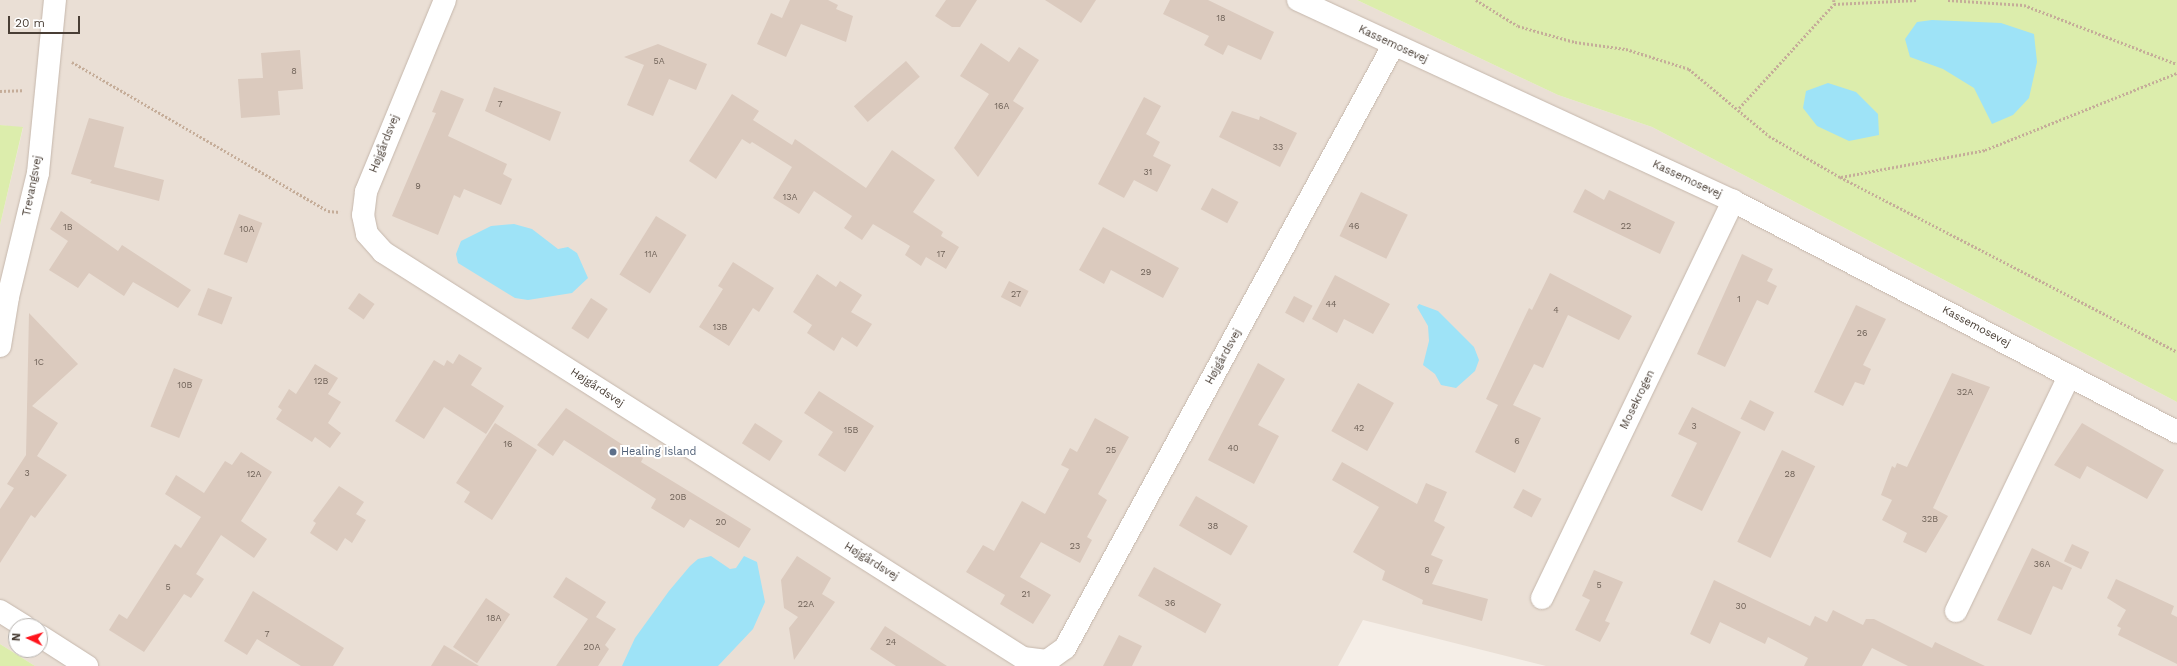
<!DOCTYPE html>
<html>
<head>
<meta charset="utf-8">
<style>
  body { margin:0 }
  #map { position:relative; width:2177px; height:666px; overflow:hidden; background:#f5eee7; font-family:"Work Sans",sans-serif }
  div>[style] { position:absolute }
  .residential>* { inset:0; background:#eadfd5 }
  .green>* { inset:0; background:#dcedac }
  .water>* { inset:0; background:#9ee3f7 }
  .building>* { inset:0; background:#dbcabe; transform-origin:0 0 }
  .path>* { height:2.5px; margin-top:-1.25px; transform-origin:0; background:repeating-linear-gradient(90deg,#c5ad99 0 2px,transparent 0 4px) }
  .roads { filter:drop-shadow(0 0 1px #c5b7ac) drop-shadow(0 0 1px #c5b7ac) }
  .minor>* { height:22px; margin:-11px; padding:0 11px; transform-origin:11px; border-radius:11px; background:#fff }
  .tertiary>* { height:22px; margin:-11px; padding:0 11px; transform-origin:11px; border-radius:11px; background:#fff }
  .dots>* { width:11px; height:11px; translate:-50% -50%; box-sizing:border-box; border:2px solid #fff; border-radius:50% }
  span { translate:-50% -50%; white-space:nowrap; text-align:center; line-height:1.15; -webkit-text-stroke:4px #fff; paint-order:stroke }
  .number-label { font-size:9px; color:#6e6157 }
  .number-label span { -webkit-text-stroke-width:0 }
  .street-label { font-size:11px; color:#493e35 }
  .service-label { font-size:11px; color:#4e5e75 }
  .left { translate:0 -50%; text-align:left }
  .north { position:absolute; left:8px; top:618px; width:40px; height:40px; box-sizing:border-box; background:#fff; border:1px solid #b6b2ae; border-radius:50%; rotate:274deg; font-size:11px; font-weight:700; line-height:16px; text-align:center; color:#493e35 }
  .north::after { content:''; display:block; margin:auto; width:14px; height:18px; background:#ff141c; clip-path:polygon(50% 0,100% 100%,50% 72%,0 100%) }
  .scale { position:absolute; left:8px; top:16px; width:72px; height:18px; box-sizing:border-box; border:2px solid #493e35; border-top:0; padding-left:5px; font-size:12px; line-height:14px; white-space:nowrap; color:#493e35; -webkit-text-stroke:3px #fff; paint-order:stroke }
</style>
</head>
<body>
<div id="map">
  <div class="residential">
    <div style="clip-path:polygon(evenodd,0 0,1357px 0,1558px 95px,1652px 127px,2177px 402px,2177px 666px,1546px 666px,1363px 620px,1338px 666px,35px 666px,0 644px,0 225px,23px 128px,0 125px,0 0,16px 626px,40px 626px,40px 650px,16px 650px,16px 626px)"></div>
  </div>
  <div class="green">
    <div style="clip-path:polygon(1357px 0,2177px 0,2177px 402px,1652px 127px,1558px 95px)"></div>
    <div style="clip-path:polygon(0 125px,23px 127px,0 225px)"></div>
    <div style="clip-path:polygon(0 644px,35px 666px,0 666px)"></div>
  </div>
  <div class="water">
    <div style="clip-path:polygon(1932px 20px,2001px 23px,2034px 34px,2037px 62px,2029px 98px,2013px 115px,1992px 124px,1974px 88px,1943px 69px,1910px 57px,1905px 39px,1917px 22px)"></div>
    <div style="clip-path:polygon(1828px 83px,1856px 92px,1878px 114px,1879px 135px,1849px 141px,1817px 126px,1803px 108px,1806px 91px)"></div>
    <div style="clip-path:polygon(514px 224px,532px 229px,558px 249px,568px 247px,577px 253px,588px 278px,572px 293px,528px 300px,515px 298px,458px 263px,456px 254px,461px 241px,491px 226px)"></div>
    <div style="clip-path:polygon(1419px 304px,1438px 311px,1474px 347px,1479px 360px,1475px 371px,1456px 388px,1441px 385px,1435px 374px,1423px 365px,1429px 341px,1428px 326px,1417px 307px)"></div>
    <div style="clip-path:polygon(711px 556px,730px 569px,736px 568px,744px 556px,757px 562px,765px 602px,753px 629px,718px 666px,622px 666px,635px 638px,669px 591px,690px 566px,698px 559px)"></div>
  </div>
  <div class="building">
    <div style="clip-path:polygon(790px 0,828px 0,838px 5px,836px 9px,853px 16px,846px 42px,801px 24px,786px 57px,757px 44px,771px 13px,782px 18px)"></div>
    <div style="clip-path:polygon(946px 0,977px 0,960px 27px,952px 27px,935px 16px)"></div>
    <div style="clip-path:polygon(1045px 0,1096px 0,1081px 23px)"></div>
    <div style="clip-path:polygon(1170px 0,1208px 0,1274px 32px,1261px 60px,1228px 45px,1223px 55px,1204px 45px,1209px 36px,1163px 14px)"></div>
    <div style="clip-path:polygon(981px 43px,1009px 62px,1019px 47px,1039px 60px,1013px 101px,1024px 108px,978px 177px,954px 148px,989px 94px,960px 76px)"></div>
    <div style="clip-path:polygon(658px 44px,707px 64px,696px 90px,669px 79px,653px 116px,627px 105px,644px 65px,624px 57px)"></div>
    <div style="clip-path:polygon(300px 50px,303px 89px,278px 91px,280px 115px,241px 118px,238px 79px,263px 78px,261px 53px)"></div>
    <div style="left:906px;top:61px;width:21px;height:69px;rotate:49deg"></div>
    <div style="clip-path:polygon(494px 87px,561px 112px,550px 141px,485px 111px)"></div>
    <div style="clip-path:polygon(441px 90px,464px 99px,448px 136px,507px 164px,503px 174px,512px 179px,501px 205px,464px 189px,460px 198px,454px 195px,438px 235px,392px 216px,436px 113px,432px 112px)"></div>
    <div style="clip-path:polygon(732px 94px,759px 111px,753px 120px,792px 145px,795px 139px,866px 188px,892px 150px,935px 180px,913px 212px,943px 232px,941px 236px,959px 247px,946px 269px,926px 257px,921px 266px,905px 255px,910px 246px,873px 224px,862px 240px,844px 228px,852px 216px,814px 191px,799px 214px,773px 198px,792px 167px,752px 142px,750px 144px,742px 139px,716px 179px,689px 161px)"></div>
    <div style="clip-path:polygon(1144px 97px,1161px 106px,1146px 134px,1160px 142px,1153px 156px,1171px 165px,1157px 192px,1134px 180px,1124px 198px,1098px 184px)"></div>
    <div style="clip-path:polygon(1232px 111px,1259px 120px,1260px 116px,1297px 133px,1280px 167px,1219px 137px)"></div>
    <div style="clip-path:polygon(89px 118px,124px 127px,114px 167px,164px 180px,159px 201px,90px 183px,92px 180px,71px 174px)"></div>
    <div style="left:1212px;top:188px;width:30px;height:24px;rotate:28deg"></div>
    <div style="clip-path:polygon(1585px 189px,1604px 200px,1609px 190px,1675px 222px,1660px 254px,1573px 212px)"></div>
    <div style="left:1361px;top:192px;width:52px;height:49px;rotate:26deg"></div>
    <div style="clip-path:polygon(61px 211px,118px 251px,122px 245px,191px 290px,178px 308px,133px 282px,124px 296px,89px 273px,78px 288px,49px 270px,68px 241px,50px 229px)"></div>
    <div style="left:239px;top:214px;width:25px;height:43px;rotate:21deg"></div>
    <div style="left:656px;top:216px;width:36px;height:69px;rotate:32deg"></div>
    <div style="clip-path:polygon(1103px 227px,1179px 268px,1163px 298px,1111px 270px,1104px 284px,1079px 270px)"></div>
    <div style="clip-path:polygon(1742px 254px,1773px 269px,1767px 281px,1777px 286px,1768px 305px,1757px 300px,1725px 367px,1697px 354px)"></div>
    <div style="clip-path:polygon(733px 262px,774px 288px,759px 312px,753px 308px,729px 346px,699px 327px,723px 289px,718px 286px)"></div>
    <div style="clip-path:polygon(1550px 273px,1632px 316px,1619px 340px,1568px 315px,1543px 368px,1534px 364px,1513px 405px,1541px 418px,1515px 473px,1475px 452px,1498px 405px,1486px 399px,1529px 308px,1532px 310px)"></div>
    <div style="clip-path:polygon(817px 274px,836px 287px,840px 281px,862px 295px,851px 312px,872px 324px,857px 347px,842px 337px,834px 351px,807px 333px,812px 325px,793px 312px)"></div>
    <div style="clip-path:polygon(1335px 275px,1390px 304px,1373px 334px,1344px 319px,1337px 333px,1312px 319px)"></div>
    <div style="left:1009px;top:281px;width:22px;height:18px;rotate:27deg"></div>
    <div style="left:208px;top:288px;width:26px;height:29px;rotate:21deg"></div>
    <div style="left:359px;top:293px;width:19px;height:19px;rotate:35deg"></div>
    <div style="left:1294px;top:296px;width:21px;height:19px;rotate:28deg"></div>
    <div style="left:591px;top:298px;width:20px;height:36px;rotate:33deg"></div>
    <div style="clip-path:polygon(1856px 305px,1886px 319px,1863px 365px,1871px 369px,1864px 385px,1855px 382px,1843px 406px,1814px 392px)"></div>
    <div style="clip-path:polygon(29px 313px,78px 364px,32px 406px,58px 423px,37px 456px,67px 475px,35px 518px,31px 515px,0 563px,0 509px,14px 488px,7px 484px,26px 455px)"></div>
    <div style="clip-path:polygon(459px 354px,482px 368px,471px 385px,504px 406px,486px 434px,444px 407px,424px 439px,395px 421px,434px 360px,444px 366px,447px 360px,453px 364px)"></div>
    <div style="clip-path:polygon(1258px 363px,1285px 379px,1258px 425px,1279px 436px,1254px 484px,1208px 460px)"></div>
    <div style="clip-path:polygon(315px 364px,338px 378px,328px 394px,341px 402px,328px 423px,341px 433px,330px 448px,315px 437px,312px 442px,276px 419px,282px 410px,278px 407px,289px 389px,296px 394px)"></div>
    <div style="left:174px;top:368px;width:31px;height:63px;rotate:22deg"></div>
    <div style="clip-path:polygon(1952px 373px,1990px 387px,1933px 508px,1948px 516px,1926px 553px,1903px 542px,1907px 533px,1882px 520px,1892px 500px,1881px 495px,1892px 466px,1895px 468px,1897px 463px,1907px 467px)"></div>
    <div style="left:1358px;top:383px;width:41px;height:55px;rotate:29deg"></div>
    <div style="clip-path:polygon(819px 391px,874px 426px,845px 472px,818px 455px,833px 432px,804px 413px)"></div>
    <div style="left:1750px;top:400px;width:27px;height:21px;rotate:27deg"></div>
    <div style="clip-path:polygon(1692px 407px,1741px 432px,1702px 511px,1671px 496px,1697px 443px,1678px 434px)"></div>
    <div style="clip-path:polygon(566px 408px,643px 458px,641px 462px,751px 529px,739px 548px,690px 519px,684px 528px,651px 508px,656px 499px,564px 440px,553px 456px,537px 445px)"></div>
    <div style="clip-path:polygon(1095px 418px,1129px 437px,1098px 494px,1107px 500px,1087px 537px,1092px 540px,1080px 563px,1041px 542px,1020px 577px,1051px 595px,1033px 624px,1000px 604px,1005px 595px,966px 572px,983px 545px,994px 551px,1022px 501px,1045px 514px,1069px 469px,1061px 465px,1070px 448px,1077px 452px)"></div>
    <div style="clip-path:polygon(495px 423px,537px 450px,492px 520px,464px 502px,470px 492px,456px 483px)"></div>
    <div style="left:755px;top:423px;width:33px;height:24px;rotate:33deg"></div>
    <div style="clip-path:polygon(2082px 423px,2164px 470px,2147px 499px,2087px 466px,2080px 479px,2054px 465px)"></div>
    <div style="left:1782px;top:450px;width:37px;height:102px;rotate:26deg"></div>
    <div style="clip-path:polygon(241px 452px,272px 472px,241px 521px,267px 539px,254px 558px,221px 535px,196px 574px,204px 579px,191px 598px,184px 594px,144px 652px,109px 630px,119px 614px,127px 619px,175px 544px,181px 548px,201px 517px,165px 494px,176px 475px,204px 493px,225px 461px,232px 465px)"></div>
    <div style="clip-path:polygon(1342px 462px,1417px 504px,1426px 483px,1447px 492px,1434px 521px,1445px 527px,1431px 555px,1443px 560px,1432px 584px,1488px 599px,1482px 621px,1422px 604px,1423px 600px,1382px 580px,1385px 571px,1353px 552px,1379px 507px,1332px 480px)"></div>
    <div style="clip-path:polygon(339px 486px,364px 502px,356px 514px,366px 520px,352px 543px,345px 538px,337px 551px,310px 533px,316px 523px,313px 521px)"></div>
    <div style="left:1523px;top:489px;width:21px;height:21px;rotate:28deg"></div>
    <div style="left:1196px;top:496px;width:60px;height:34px;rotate:30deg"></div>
    <div style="left:2072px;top:544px;width:19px;height:19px;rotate:25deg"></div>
    <div style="clip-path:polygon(2032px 548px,2072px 568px,2062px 590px,2053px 586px,2031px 635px,1997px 620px)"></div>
    <div style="clip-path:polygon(797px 556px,831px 578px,822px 594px,835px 602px,794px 660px,789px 628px,798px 617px,784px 608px,781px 580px)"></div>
    <div style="left:1154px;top:567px;width:77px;height:33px;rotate:29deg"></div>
    <div style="clip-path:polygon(1594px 570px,1623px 582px,1605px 621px,1610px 623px,1600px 642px,1575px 630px,1590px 600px,1582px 596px)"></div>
    <div style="clip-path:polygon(566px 577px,606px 602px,596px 617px,616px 629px,605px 645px,609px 649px,598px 666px,556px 666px,588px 619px,553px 597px)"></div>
    <div style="clip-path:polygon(2116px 579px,2174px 606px,2171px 614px,2177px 617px,2177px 664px,2118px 635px,2121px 628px,2117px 626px,2126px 610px,2107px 598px)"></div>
    <div style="clip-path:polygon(1714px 580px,1810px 626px,1815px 616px,1827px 622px,1833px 610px,1863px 625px,1866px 619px,1874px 619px,1932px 648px,1935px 642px,1985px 666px,1908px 666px,1872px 648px,1862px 666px,1804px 666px,1808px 658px,1768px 637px,1765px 644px,1720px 622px,1710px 644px,1690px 634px)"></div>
    <div style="clip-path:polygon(253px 591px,344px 648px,333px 666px,301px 666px,257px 639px,247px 655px,224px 641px)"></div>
    <div style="left:486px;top:598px;width:29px;height:59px;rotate:34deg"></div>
    <div style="clip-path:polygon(885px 626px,947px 666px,896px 666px,870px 649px)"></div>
    <div style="clip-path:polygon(1119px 635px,1142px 646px,1132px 666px,1103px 666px)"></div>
    <div style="clip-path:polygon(444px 645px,479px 666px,431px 666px)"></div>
  </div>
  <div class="path">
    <div style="left:1476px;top:0;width:49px;rotate:31.8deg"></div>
    <div style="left:1518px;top:26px;width:59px;rotate:15.7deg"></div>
    <div style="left:1575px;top:42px;width:51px;rotate:7.8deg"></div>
    <div style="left:1626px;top:49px;width:66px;rotate:17.6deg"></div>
    <div style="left:1689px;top:69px;width:104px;rotate:39.9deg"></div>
    <div style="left:1769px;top:136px;width:82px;rotate:30deg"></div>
    <div style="left:1840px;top:177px;width:380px;rotate:27.4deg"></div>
    <div style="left:1834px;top:0;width:4px;rotate:90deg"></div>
    <div style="left:1948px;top:0;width:76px;rotate:3.8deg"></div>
    <div style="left:2024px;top:5px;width:164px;rotate:21.1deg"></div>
    <div style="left:72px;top:62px;width:296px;rotate:30.2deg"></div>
    <div style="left:328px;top:211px;width:12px;rotate:5deg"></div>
    <div style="left:0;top:91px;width:23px;rotate:-2deg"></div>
    <div style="left:1739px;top:108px;width:141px;rotate:-47.6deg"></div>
    <div style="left:1834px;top:4px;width:83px;rotate:-2.8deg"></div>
    <div style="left:1841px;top:177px;width:147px;rotate:-10.6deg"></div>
    <div style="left:1985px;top:150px;width:207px;rotate:-21.9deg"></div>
  </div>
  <div class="roads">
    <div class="minor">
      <div style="left:445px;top:0;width:208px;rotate:112.4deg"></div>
      <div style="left:366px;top:192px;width:23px;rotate:97deg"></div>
      <div style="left:363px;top:215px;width:19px;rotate:78deg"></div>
      <div style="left:367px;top:234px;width:24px;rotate:48deg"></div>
      <div style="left:383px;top:252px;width:758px;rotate:32.39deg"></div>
      <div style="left:1023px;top:658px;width:24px;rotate:7deg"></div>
      <div style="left:1047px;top:661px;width:22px;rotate:-36deg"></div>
      <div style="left:1065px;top:648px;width:686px;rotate:-61.42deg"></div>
      <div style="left:1298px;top:0;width:479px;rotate:24.8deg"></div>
      <div style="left:1733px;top:201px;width:500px;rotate:27.49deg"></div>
      <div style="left:1542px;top:598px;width:441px;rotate:-64.3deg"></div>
      <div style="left:0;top:611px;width:28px;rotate:32deg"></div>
      <div style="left:1956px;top:611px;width:261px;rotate:-64.3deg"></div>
      <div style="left:40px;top:636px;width:56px;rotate:32.6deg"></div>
    </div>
    <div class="tertiary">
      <div style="left:0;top:346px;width:50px;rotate:-80.7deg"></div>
      <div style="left:8px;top:297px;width:128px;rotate:-76.4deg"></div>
      <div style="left:38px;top:173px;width:174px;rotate:-84.4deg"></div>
    </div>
  </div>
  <div class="dots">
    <div style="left:613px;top:452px;background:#5c6f8a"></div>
  </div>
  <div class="number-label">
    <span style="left:1221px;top:18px">18</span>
    <span style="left:659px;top:61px">5A</span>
    <span style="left:294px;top:71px">8</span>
    <span style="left:500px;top:104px">7</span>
    <span style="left:1002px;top:106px">16A</span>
    <span style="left:1278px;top:147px">33</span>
    <span style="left:1148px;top:172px">31</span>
    <span style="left:418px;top:186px">9</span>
    <span style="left:790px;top:197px">13A</span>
    <span style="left:1354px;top:226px">46</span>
    <span style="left:1626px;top:226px">22</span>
    <span style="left:68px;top:227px">1B</span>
    <span style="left:247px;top:229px">10A</span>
    <span style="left:651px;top:254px">11A</span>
    <span style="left:941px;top:254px">17</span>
    <span style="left:1146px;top:272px">29</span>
    <span style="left:1016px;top:294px">27</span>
    <span style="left:1739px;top:299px">1</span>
    <span style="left:1331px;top:304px">44</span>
    <span style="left:1556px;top:310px">4</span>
    <span style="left:720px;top:327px">13B</span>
    <span style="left:1862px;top:333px">26</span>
    <span style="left:39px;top:362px">1C</span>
    <span style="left:321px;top:381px">12B</span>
    <span style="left:185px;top:385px">10B</span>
    <span style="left:1965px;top:392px">32A</span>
    <span style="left:1694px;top:426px">3</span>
    <span style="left:1359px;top:428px">42</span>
    <span style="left:851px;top:430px">15B</span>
    <span style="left:1517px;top:441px">6</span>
    <span style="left:508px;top:444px">16</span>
    <span style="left:1233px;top:448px">40</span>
    <span style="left:1111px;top:450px">25</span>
    <span style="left:27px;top:473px">3</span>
    <span style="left:254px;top:474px">12A</span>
    <span style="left:1790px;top:474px">28</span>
    <span style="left:678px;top:497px">20B</span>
    <span style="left:1930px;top:519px">32B</span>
    <span style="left:721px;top:522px">20</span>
    <span style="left:1213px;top:526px">38</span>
    <span style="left:1075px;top:546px">23</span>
    <span style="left:2042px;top:564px">36A</span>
    <span style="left:1427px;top:570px">8</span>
    <span style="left:1599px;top:585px">5</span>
    <span style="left:168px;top:587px">5</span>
    <span style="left:1026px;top:594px">21</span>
    <span style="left:1170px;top:603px">36</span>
    <span style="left:806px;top:604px">22A</span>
    <span style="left:1741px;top:606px">30</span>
    <span style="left:494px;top:618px">18A</span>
    <span style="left:267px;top:634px">7</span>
    <span style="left:891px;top:642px">24</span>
    <span style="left:592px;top:647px">20A</span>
  </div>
  <div class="street-label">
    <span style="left:1393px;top:45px;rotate:25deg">Kassemosevej</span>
    <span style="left:385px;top:144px;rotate:-68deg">Højgårdsvej</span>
    <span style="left:1687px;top:180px;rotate:25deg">Kassemosevej</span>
    <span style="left:33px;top:186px;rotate:-79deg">Trevangsvej</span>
    <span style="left:1976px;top:327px;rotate:28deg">Kassemosevej</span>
    <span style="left:1224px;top:357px;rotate:-61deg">Højgårdsvej</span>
    <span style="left:597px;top:388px;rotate:33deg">Højgårdsvej</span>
    <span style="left:1638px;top:400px;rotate:-64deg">Mosekrogen</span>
    <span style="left:871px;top:562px;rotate:32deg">Højgårdsvej</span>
  </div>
  <div class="service-label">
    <span class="left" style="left:621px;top:452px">Healing Island</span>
  </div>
  <div class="north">N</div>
  <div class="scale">20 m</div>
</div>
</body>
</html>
